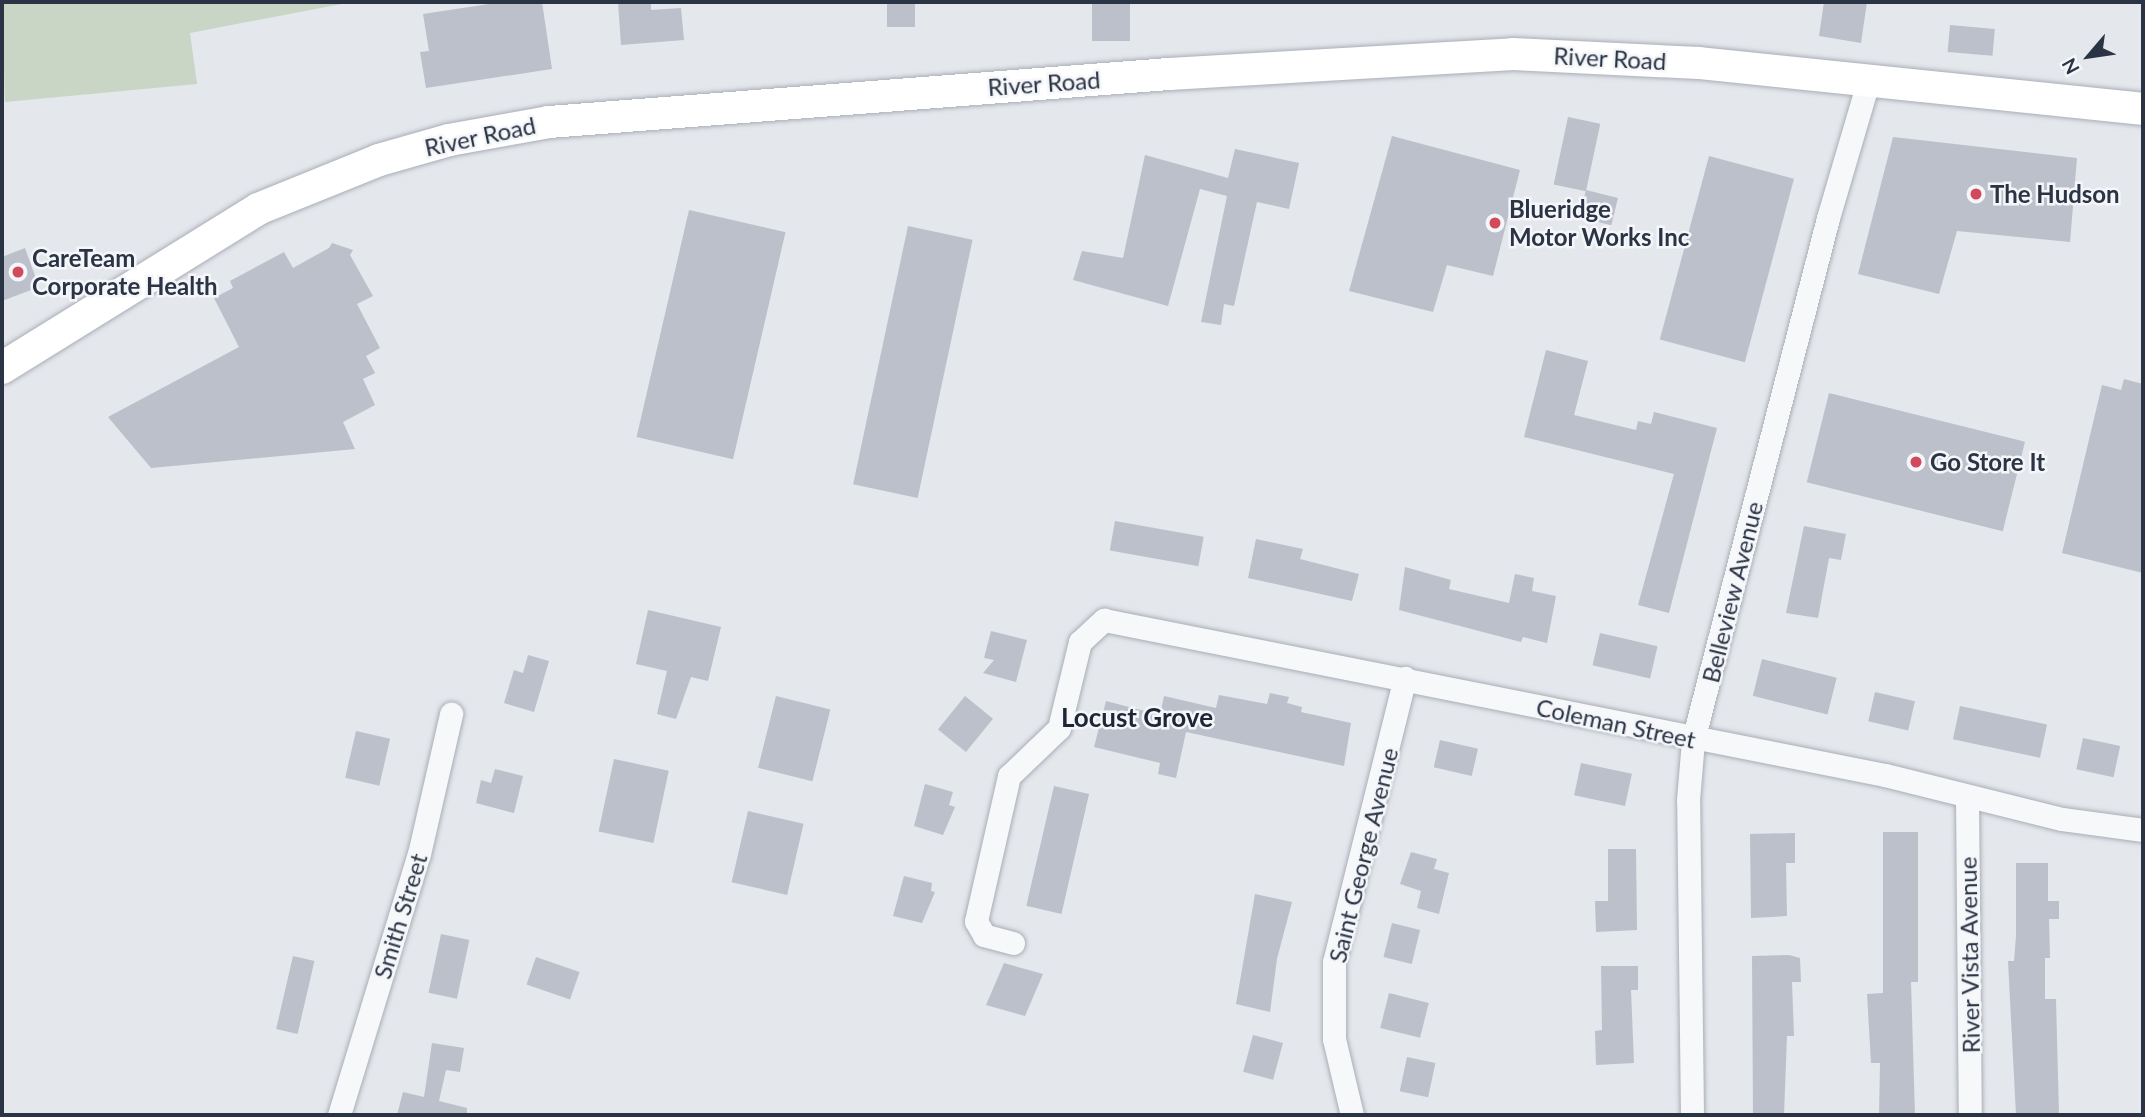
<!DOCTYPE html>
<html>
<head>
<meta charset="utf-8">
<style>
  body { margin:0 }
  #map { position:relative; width:2145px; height:1117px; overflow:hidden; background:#e4e7ec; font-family:Lato,sans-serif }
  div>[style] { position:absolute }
  .green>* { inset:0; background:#c9d6c5 }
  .building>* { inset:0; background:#bbc0ca; transform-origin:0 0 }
  .roads { filter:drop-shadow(0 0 2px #a9aeb7) drop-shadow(0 0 2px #a9aeb7) }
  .street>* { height:23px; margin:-11.5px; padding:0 11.5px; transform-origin:11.5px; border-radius:11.5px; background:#f7f8fa }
  .secondary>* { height:32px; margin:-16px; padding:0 16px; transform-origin:16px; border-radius:16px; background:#fff }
  .dots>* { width:19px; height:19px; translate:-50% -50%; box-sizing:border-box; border:4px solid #f4f6f9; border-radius:50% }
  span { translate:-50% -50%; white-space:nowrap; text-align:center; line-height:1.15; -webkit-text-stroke:5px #f4f6f9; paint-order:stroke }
  .street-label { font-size:24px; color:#2b3445 }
  .poi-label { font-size:24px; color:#2b3445; font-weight:700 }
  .left { translate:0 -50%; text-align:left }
  .neighbourhood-label { font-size:26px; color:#1d2536; font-weight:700 }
  .frame { position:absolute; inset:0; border:4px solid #2b3445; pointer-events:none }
  .north { position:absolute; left:2054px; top:21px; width:70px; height:70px; -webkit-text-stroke:5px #f4f6f9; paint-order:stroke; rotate:241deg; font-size:19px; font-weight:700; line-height:28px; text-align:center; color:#2b3445 }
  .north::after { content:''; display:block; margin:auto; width:24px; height:32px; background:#2b3445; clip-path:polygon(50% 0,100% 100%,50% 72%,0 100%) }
</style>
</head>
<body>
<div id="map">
  <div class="green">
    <div style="clip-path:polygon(2px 2px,352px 2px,190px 33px,197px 84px,5px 102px)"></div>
  </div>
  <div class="building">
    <div style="clip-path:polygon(502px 2px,542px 2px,552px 69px,426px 88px,420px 52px,429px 51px,423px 14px)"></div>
    <div style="clip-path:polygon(618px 2px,651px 2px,651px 10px,681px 8px,684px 40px,621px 45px)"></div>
    <div style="left:887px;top:2px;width:28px;height:25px"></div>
    <div style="left:1092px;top:2px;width:38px;height:39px"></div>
    <div style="clip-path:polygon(1824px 2px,1867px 2px,1861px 43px,1819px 36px)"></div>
    <div style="left:1950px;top:25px;width:45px;height:27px;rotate:5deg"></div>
    <div style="left:1568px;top:117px;width:33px;height:69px;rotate:12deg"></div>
    <div style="clip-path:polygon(1392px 136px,1520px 170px,1493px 276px,1447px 265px,1433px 312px,1349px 291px)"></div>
    <div style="clip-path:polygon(1893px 137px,2077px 158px,2070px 242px,1957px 231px,1939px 294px,1858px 274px)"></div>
    <div style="clip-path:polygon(1235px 149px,1299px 163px,1289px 209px,1257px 202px,1234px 306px,1224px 304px,1221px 325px,1201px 322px,1227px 196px,1200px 189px,1168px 306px,1073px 280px,1082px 251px,1123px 258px,1145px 155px,1228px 178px)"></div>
    <div style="left:1709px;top:156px;width:88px;height:190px;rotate:15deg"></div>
    <div style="left:1586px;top:190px;width:33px;height:28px;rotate:14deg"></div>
    <div style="left:689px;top:210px;width:99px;height:233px;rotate:13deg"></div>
    <div style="left:908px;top:226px;width:66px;height:264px;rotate:12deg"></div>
    <div style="clip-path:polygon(332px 243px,353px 250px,350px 255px,373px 296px,357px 304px,380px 348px,366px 356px,375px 373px,363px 379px,375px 405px,343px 422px,355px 449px,151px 468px,108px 417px,239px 347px,214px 298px,233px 288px,230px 281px,284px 252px,293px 268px,329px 248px)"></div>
    <div style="clip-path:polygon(25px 248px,39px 287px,2px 301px,2px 257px)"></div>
    <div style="clip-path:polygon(1546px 350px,1588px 361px,1574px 415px,1636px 430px,1638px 421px,1651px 424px,1654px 412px,1717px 428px,1669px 613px,1638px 605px,1674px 474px,1524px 437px)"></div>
    <div style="clip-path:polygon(2124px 379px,2143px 384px,2143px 573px,2062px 553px,2102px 385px,2121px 390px)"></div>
    <div style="left:1829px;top:393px;width:202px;height:92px;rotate:14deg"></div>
    <div style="left:1115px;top:521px;width:90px;height:30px;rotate:10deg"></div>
    <div style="clip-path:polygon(1804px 526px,1846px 534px,1841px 560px,1829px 558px,1818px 618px,1786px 613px)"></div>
    <div style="clip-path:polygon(1256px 539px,1303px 549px,1300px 559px,1359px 574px,1352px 601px,1248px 578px)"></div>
    <div style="clip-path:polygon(1405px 567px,1451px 580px,1449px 589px,1509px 603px,1515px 574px,1534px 578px,1532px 591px,1556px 596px,1547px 643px,1523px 637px,1521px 642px,1399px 610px)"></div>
    <div style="clip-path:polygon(648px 610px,721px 627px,708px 681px,691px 677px,676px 719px,657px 714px,667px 671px,636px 664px)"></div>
    <div style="clip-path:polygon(991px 631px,1027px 640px,1016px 682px,983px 673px,994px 660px,984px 658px)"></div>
    <div style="left:1600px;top:633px;width:59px;height:33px;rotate:13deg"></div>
    <div style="clip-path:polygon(528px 655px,549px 661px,534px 712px,504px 703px,514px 670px,523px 673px)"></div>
    <div style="left:1762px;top:659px;width:77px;height:38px;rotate:14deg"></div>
    <div style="left:1875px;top:692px;width:41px;height:30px;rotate:13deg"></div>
    <div style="clip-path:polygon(1270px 693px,1289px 697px,1287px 703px,1302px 707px,1301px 712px,1351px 723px,1344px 766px,1186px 732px,1176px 778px,1158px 774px,1160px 763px,1094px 747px,1106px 701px,1160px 715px,1164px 696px,1216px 708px,1219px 695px,1267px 704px)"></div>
    <div style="left:776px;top:696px;width:56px;height:74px;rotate:14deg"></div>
    <div style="left:965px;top:696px;width:36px;height:43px;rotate:39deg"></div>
    <div style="left:1960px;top:706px;width:89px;height:34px;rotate:12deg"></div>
    <div style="left:356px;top:731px;width:35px;height:48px;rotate:13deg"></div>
    <div style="left:2083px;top:738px;width:38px;height:32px;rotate:12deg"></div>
    <div style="left:1440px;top:740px;width:39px;height:28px;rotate:13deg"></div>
    <div style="left:614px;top:759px;width:56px;height:74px;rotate:12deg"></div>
    <div style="left:1581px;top:763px;width:52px;height:33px;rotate:12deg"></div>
    <div style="clip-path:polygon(495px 769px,523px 776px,514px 813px,476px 803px,481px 780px,491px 783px)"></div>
    <div style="clip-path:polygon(925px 784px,953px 792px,949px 805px,955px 807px,943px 835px,914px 826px)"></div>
    <div style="left:1054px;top:786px;width:36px;height:123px;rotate:13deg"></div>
    <div style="left:748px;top:811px;width:57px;height:73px;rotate:13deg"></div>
    <div style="clip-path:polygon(1883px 832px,1918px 832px,1918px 982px,1911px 982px,1915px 1115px,1879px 1115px,1880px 1063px,1871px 1063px,1867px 994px,1883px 993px)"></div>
    <div style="clip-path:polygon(1795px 833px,1795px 863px,1786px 863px,1787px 916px,1751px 918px,1750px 834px)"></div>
    <div style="clip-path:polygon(1608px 849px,1636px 849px,1637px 930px,1596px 932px,1595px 901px,1608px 901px)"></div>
    <div style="clip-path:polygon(1411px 852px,1437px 859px,1434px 869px,1449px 873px,1439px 914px,1417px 908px,1421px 891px,1400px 884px)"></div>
    <div style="clip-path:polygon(2016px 863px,2048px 863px,2048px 901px,2059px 901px,2059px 919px,2049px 919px,2050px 958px,2045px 958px,2045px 999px,2056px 999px,2059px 1115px,2016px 1115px,2008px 961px,2014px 961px,2016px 936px)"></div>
    <div style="clip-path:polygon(904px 876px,932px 883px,931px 891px,935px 892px,922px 923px,893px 916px)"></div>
    <div style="clip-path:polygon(1255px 894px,1292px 902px,1277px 959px,1270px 1012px,1236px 1004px)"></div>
    <div style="left:1392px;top:923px;width:29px;height:35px;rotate:14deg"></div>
    <div style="left:441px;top:934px;width:29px;height:60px;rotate:12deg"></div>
    <div style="clip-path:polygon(1789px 955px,1800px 958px,1801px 982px,1792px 982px,1794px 1036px,1787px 1036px,1784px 1115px,1753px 1115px,1752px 956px)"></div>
    <div style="left:293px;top:956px;width:22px;height:75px;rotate:13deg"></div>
    <div style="left:536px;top:957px;width:46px;height:29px;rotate:19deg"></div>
    <div style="clip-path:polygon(1004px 963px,1043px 974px,1025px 1016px,986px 1005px)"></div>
    <div style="clip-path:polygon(1601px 966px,1638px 966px,1638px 990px,1631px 990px,1634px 1063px,1596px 1065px,1595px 1031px,1602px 1030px)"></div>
    <div style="left:1389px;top:993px;width:41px;height:36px;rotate:14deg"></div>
    <div style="left:1253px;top:1035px;width:31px;height:38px;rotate:15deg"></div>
    <div style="clip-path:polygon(432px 1043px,464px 1048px,460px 1072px,446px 1070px,439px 1101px,467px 1108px,467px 1115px,397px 1115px,403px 1092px,424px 1097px)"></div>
    <div style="left:1407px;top:1057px;width:29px;height:35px;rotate:12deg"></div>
  </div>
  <div class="roads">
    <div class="street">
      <div style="left:1967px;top:796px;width:319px;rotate:89.5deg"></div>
      <div style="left:1013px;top:943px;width:30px;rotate:-165deg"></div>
      <div style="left:984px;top:935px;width:16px;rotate:-120deg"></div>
      <div style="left:976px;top:921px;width:149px;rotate:-77.2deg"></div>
      <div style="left:1009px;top:776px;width:69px;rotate:-43.8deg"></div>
      <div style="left:1059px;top:728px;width:89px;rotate:-76.3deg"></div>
      <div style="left:1080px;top:642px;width:33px;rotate:-43deg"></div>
      <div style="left:1104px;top:620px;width:796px;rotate:11.23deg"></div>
      <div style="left:1885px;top:775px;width:182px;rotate:14deg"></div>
      <div style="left:2062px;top:819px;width:82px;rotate:7.7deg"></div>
      <div style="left:339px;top:1115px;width:273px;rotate:-73deg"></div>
      <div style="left:419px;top:854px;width:144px;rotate:-77.1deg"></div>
      <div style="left:1352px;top:1115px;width:78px;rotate:-103.3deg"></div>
      <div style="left:1334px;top:1039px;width:77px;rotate:-90deg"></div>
      <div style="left:1334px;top:962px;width:293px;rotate:-76deg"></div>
      <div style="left:1692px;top:1115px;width:315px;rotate:-90.7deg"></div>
      <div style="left:1688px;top:800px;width:60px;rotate:-85.2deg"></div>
      <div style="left:1693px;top:740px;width:539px;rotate:-75.5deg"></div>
      <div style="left:1828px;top:218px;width:142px;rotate:-73.6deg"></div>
    </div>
    <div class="secondary">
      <div style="left:2px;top:368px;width:301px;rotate:-31.8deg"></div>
      <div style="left:258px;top:209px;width:131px;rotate:-22deg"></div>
      <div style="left:379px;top:160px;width:73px;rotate:-15.9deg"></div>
      <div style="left:449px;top:140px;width:102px;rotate:-10.2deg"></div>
      <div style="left:549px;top:122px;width:622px;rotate:-4.43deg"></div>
      <div style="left:1169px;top:74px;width:345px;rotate:-3.3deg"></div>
      <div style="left:1513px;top:54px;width:186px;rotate:2.8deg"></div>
      <div style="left:1699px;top:63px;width:446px;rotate:5.9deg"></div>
    </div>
  </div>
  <div class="dots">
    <div style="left:1976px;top:194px;background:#d1495b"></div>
    <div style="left:1495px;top:223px;background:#d1495b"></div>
    <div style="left:18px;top:272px;background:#d1495b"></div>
    <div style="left:1916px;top:462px;background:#d1495b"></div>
  </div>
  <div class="street-label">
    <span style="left:1610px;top:58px;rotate:3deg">River Road</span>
    <span style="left:1044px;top:83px;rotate:-4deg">River Road</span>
    <span style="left:480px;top:136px;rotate:-12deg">River Road</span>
    <span style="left:1732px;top:592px;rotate:-76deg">Belleview Avenue</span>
    <span style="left:1616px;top:723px;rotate:12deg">Coleman Street</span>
    <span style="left:1363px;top:855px;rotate:-76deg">Saint George Avenue</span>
    <span style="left:400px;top:916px;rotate:-73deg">Smith Street</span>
    <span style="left:1969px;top:955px;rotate:-91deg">River Vista Avenue</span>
  </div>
  <div class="poi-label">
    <span class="left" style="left:1990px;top:194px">The Hudson</span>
    <span class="left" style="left:1509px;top:223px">Blueridge<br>Motor Works Inc</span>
    <span class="left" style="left:32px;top:272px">CareTeam<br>Corporate Health</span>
    <span class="left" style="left:1930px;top:462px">Go Store It</span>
  </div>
  <div class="neighbourhood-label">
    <span style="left:1137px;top:718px">Locust Grove</span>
  </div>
  <div class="frame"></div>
  <div class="north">N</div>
</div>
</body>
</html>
